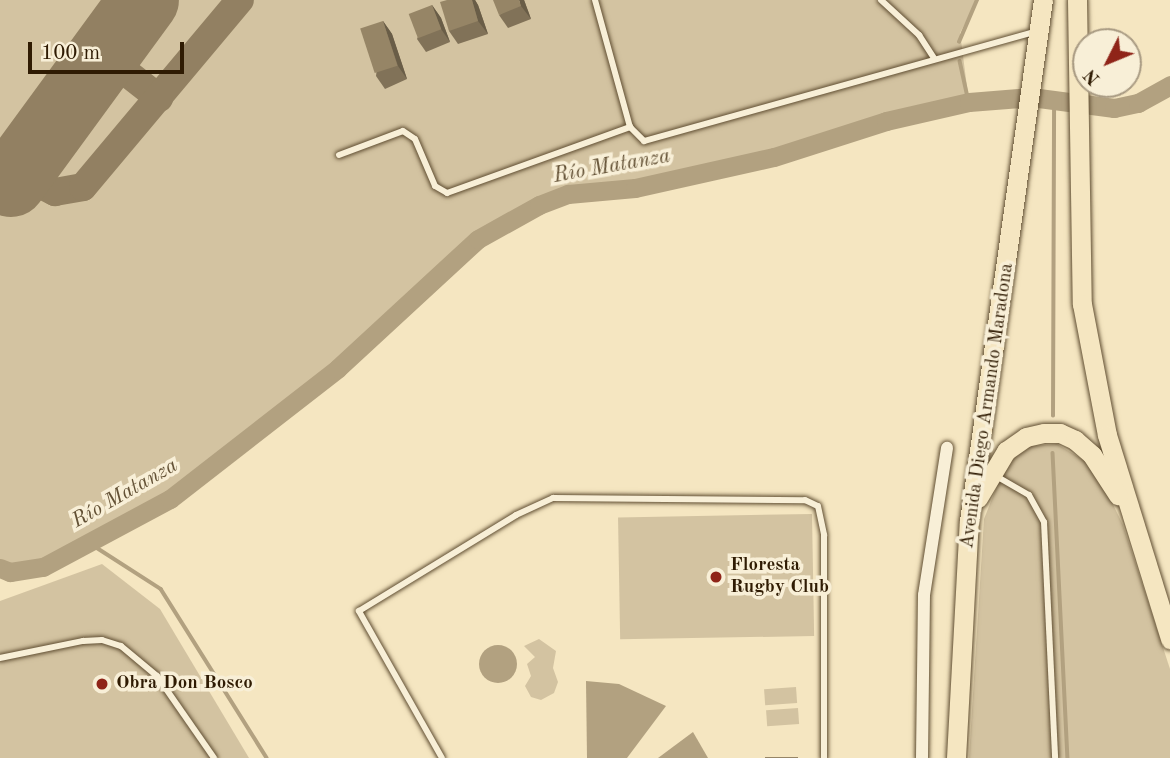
<!DOCTYPE html>
<html>
<head>
<meta charset="utf-8">
<style>
  body { margin:0 }
  #map { position:relative; width:1170px; height:758px; overflow:hidden; background:#f5e6c1; font-family:"Old Standard TT",serif }
  div>[style] { position:absolute }
  .green>* { inset:0; background:#d3c3a1; transform-origin:0 0 }
  .water>* { inset:0; background:#b2a180 }
  .round { border-radius:50% }
  .stream>* { height:3.5px; margin:-1.75px; padding:0 1.75px; transform-origin:1.75px; border-radius:1.75px; background:#b2a180 }
  .river>* { height:19px; margin:-9.5px; padding:0 9.5px; transform-origin:9.5px; border-radius:9.5px; background:#b2a180 }
  .taxiway>* { height:28px; margin:-14px; padding:0 14px; transform-origin:14px; border-radius:14px; background:#928062 }
  .runway>* { height:70px; margin:-35px; padding:0 35px; transform-origin:35px; border-radius:35px; background:#928062 }
  .roads { filter:drop-shadow(0 0 2px #604e32) drop-shadow(0 0 2px #604e32) }
  .lane>* { height:6px; margin:-3px; padding:0 3px; transform-origin:3px; border-radius:3px; background:#f8efd7 }
  .street>* { height:12px; margin:-6px; padding:0 6px; transform-origin:6px; border-radius:6px; background:#f8efd7 }
  .primary>* { height:19px; margin:-9.5px; padding:0 9.5px; transform-origin:9.5px; border-radius:9.5px; background:#f5e6c1 }
  .wall>* { inset:0; background:#817258 }
  .shaded-wall>* { inset:0; background:#695d47 }
  .building>* { inset:0; background:#968566; transform-origin:0 0 }
  .dots>* { width:19px; height:19px; translate:-50% -50%; box-sizing:border-box; border:4px solid #f8efd7; border-radius:50% }
  span { translate:-50% -50%; white-space:nowrap; text-align:center; line-height:1.15; -webkit-text-stroke:7px #f8efd7; paint-order:stroke }
  .street-label { font-size:19px; color:#2f1b03 }
  .poi-label { font-size:19px; color:#2f1b03; font-weight:700 }
  .left { translate:0 -50%; text-align:left }
  .water-label { font-size:21px; color:#635135; font-style:italic }
  .north { position:absolute; left:1072px; top:28px; width:70px; height:70px; box-sizing:border-box; background:#f8efd7; border:2px solid #a89a82; border-radius:50%; rotate:227deg; font-size:19px; font-weight:700; line-height:28px; text-align:center; color:#2f1b03 }
  .north::after { content:''; display:block; margin:auto; width:24px; height:32px; background:#8f2418; clip-path:polygon(50% 0,100% 100%,50% 72%,0 100%) }
  .scale { position:absolute; left:28px; top:42px; width:156px; height:32px; box-sizing:border-box; border:4px solid #2f1b03; border-top:0; padding-left:9px; font-size:21px; line-height:24px; white-space:nowrap; color:#2f1b03; -webkit-text-stroke:5px #f8efd7; paint-order:stroke }
</style>
</head>
<body>
<div id="map">
  <div class="green">
    <div style="clip-path:polygon(0 0,977px 0,960px 33px,969px 102px,886px 121px,774px 157px,635px 188px,568px 194px,539px 205px,478px 239px,449px 262px,338px 368px,189px 486px,91px 544px,43px 567px,10px 572px,0 568px)"></div>
    <div style="clip-path:polygon(1057px 444px,1085px 461px,1102px 482px,1123px 525px,1170px 669px,1170px 758px,969px 758px,984px 519px,1003px 471px,1018px 454px,1031px 446px)"></div>
    <div style="left:812px;top:514px;width:122px;height:194px;rotate:89deg"></div>
    <div style="clip-path:polygon(102px 564px,160px 609px,249px 758px,0 758px,0 601px)"></div>
    <div style="clip-path:polygon(539px 639px,556px 651px,553px 668px,558px 682px,554px 693px,541px 700px,531px 697px,525px 686px,531px 676px,527px 664px,535px 657px,524px 646px)"></div>
    <div style="left:796px;top:687px;width:16px;height:32px;rotate:86deg"></div>
    <div style="left:798px;top:708px;width:16px;height:32px;rotate:86deg"></div>
  </div>
  <div class="water">
    <div class="round" style="left:479px;top:645px;width:38px;height:38px"></div>
    <div style="clip-path:polygon(586px 681px,619px 684px,666px 706px,627px 758px,587px 758px)"></div>
    <div style="clip-path:polygon(693px 732px,708px 758px,658px 758px)"></div>
  </div>
  <div class="stream">
    <div style="left:959px;top:42px;width:46px;rotate:-66.8deg"></div>
    <div style="left:960px;top:61px;width:42px;rotate:77.6deg"></div>
    <div style="left:1053px;top:416px;width:317px;rotate:-89.8deg"></div>
    <div style="left:1053px;top:453px;width:305px;rotate:87.2deg"></div>
    <div style="left:91px;top:544px;width:83px;rotate:32.7deg"></div>
    <div style="left:161px;top:589px;width:199px;rotate:57.9deg"></div>
  </div>
  <div class="river">
    <div style="left:0;top:568px;width:11px;rotate:22deg"></div>
    <div style="left:10px;top:572px;width:33px;rotate:-9deg"></div>
    <div style="left:43px;top:567px;width:144px;rotate:-28.2deg"></div>
    <div style="left:170px;top:499px;width:213px;rotate:-37.9deg"></div>
    <div style="left:338px;top:368px;width:190px;rotate:-42.7deg"></div>
    <div style="left:478px;top:239px;width:70px;rotate:-29.1deg"></div>
    <div style="left:539px;top:205px;width:31px;rotate:-21deg"></div>
    <div style="left:568px;top:194px;width:67px;rotate:-5.1deg"></div>
    <div style="left:635px;top:188px;width:142px;rotate:-12.6deg"></div>
    <div style="left:774px;top:157px;width:118px;rotate:-17.8deg"></div>
    <div style="left:886px;top:121px;width:85px;rotate:-12.9deg"></div>
    <div style="left:969px;top:102px;width:62px;rotate:-4.6deg"></div>
    <div style="left:1031px;top:97px;width:84px;rotate:7.5deg"></div>
    <div style="left:1114px;top:108px;width:25px;rotate:-12deg"></div>
    <div style="left:1138px;top:103px;width:37px;rotate:-29deg"></div>
  </div>
  <div class="taxiway">
    <div style="left:104px;top:55px;width:70px;rotate:38deg"></div>
    <div style="left:18px;top:173px;width:42px;rotate:27.2deg"></div>
    <div style="left:55px;top:192px;width:28px;rotate:-10deg"></div>
    <div style="left:83px;top:187px;width:244px;rotate:-50deg"></div>
  </div>
  <div class="runway">
    <div style="left:11px;top:182px;width:225px;rotate:-53.8deg"></div>
  </div>
  <div class="roads">
    <div class="lane">
      <div style="left:595px;top:0;width:132px;rotate:74.6deg"></div>
      <div style="left:630px;top:127px;width:20px;rotate:45deg"></div>
      <div style="left:644px;top:141px;width:408px;rotate:-15.6deg"></div>
      <div style="left:881px;top:0;width:52px;rotate:42.6deg"></div>
      <div style="left:919px;top:35px;width:27px;rotate:57deg"></div>
      <div style="left:339px;top:155px;width:68px;rotate:-20.6deg"></div>
      <div style="left:403px;top:131px;width:14px;rotate:34deg"></div>
      <div style="left:415px;top:139px;width:51px;rotate:66.9deg"></div>
      <div style="left:435px;top:186px;width:14px;rotate:30deg"></div>
      <div style="left:447px;top:193px;width:195px;rotate:-19.8deg"></div>
      <div style="left:996px;top:476px;width:38px;rotate:30deg"></div>
      <div style="left:1029px;top:495px;width:31px;rotate:61deg"></div>
      <div style="left:1044px;top:522px;width:236px;rotate:87.3deg"></div>
      <div style="left:0;top:658px;width:85px;rotate:-11.6deg"></div>
      <div style="left:83px;top:641px;width:19px;rotate:-3deg"></div>
      <div style="left:102px;top:640px;width:20px;rotate:18deg"></div>
      <div style="left:121px;top:646px;width:47px;rotate:39.8deg"></div>
      <div style="left:157px;top:676px;width:100px;rotate:55.2deg"></div>
      <div style="left:442px;top:758px;width:169px;rotate:-119.5deg"></div>
      <div style="left:359px;top:611px;width:184px;rotate:-31.4deg"></div>
      <div style="left:516px;top:515px;width:41px;rotate:-24.7deg"></div>
      <div style="left:553px;top:498px;width:252px;rotate:0.5deg"></div>
      <div style="left:805px;top:500px;width:14px;rotate:25deg"></div>
      <div style="left:818px;top:506px;width:30px;rotate:78deg"></div>
      <div style="left:824px;top:535px;width:223px;rotate:90deg"></div>
    </div>
    <div class="street">
      <div style="left:922px;top:758px;width:163px;rotate:-89.3deg"></div>
      <div style="left:924px;top:595px;width:149px;rotate:-81.1deg"></div>
    </div>
    <div class="primary">
      <div style="left:1077px;top:0;width:304px;rotate:89.1deg"></div>
      <div style="left:1082px;top:304px;width:133px;rotate:79.2deg"></div>
      <div style="left:1107px;top:435px;width:214px;rotate:72.8deg"></div>
      <div style="left:978px;top:498px;width:55px;rotate:-59.2deg"></div>
      <div style="left:1006px;top:451px;width:24px;rotate:-35deg"></div>
      <div style="left:1026px;top:437px;width:18px;rotate:-13deg"></div>
      <div style="left:1044px;top:433px;width:16px"></div>
      <div style="left:1060px;top:433px;width:17px;rotate:25deg"></div>
      <div style="left:1075px;top:440px;width:23px;rotate:41deg"></div>
      <div style="left:1092px;top:455px;width:48px;rotate:57deg"></div>
      <div style="left:956px;top:758px;width:237px;rotate:-86.9deg"></div>
      <div style="left:969px;top:521px;width:526px;rotate:-81.92deg"></div>
    </div>
  </div>
  <div class="wall">
    <div style="clip-path:polygon(447px 0,475px 0,478px 5px,488px 34px,458px 44px,449px 31px)"></div>
    <div style="clip-path:polygon(524px 0,531px 19px,508px 28px,499px 15px)"></div>
    <div style="clip-path:polygon(432px 5px,441px 18px,450px 42px,426px 52px,417px 39px)"></div>
    <div style="clip-path:polygon(383px 21px,392px 34px,407px 79px,385px 89px,376px 76px)"></div>
  </div>
  <div class="shaded-wall">
    <div style="clip-path:polygon(472px 0,475px 0,478px 5px,488px 34px,478px 21px)"></div>
    <div style="clip-path:polygon(519px 0,524px 0,531px 19px,521px 6px)"></div>
    <div style="clip-path:polygon(432px 5px,441px 18px,450px 42px,441px 29px)"></div>
    <div style="clip-path:polygon(383px 21px,392px 34px,407px 79px,398px 66px)"></div>
  </div>
  <div class="building">
    <div style="clip-path:polygon(447px 0,472px 0,478px 21px,449px 31px,440px 2px)"></div>
    <div style="clip-path:polygon(493px 0,519px 0,521px 6px,499px 15px)"></div>
    <div style="left:432px;top:5px;width:26px;height:25px;rotate:69deg"></div>
    <div style="left:383px;top:21px;width:47px;height:24px;rotate:72deg"></div>
    <div style="left:765px;top:757px;width:33px;height:1px"></div>
  </div>
  <div class="dots">
    <div style="left:716px;top:577px;background:#8f2418"></div>
    <div style="left:102px;top:684px;background:#8f2418"></div>
  </div>
  <div class="street-label">
    <span style="left:988px;top:406px;rotate:-82deg">Avenida Diego Armando Maradona</span>
  </div>
  <div class="poi-label">
    <span class="left" style="left:730px;top:577px">Floresta<br>Rugby Club</span>
    <span class="left" style="left:116px;top:684px">Obra Don Bosco</span>
  </div>
  <div class="water-label">
    <span style="left:612px;top:167px;rotate:-10deg">Río Matanza</span>
    <span style="left:125px;top:494px;rotate:-30deg">Río Matanza</span>
  </div>
  <div class="north">N</div>
  <div class="scale">100 m</div>
</div>
</body>
</html>
